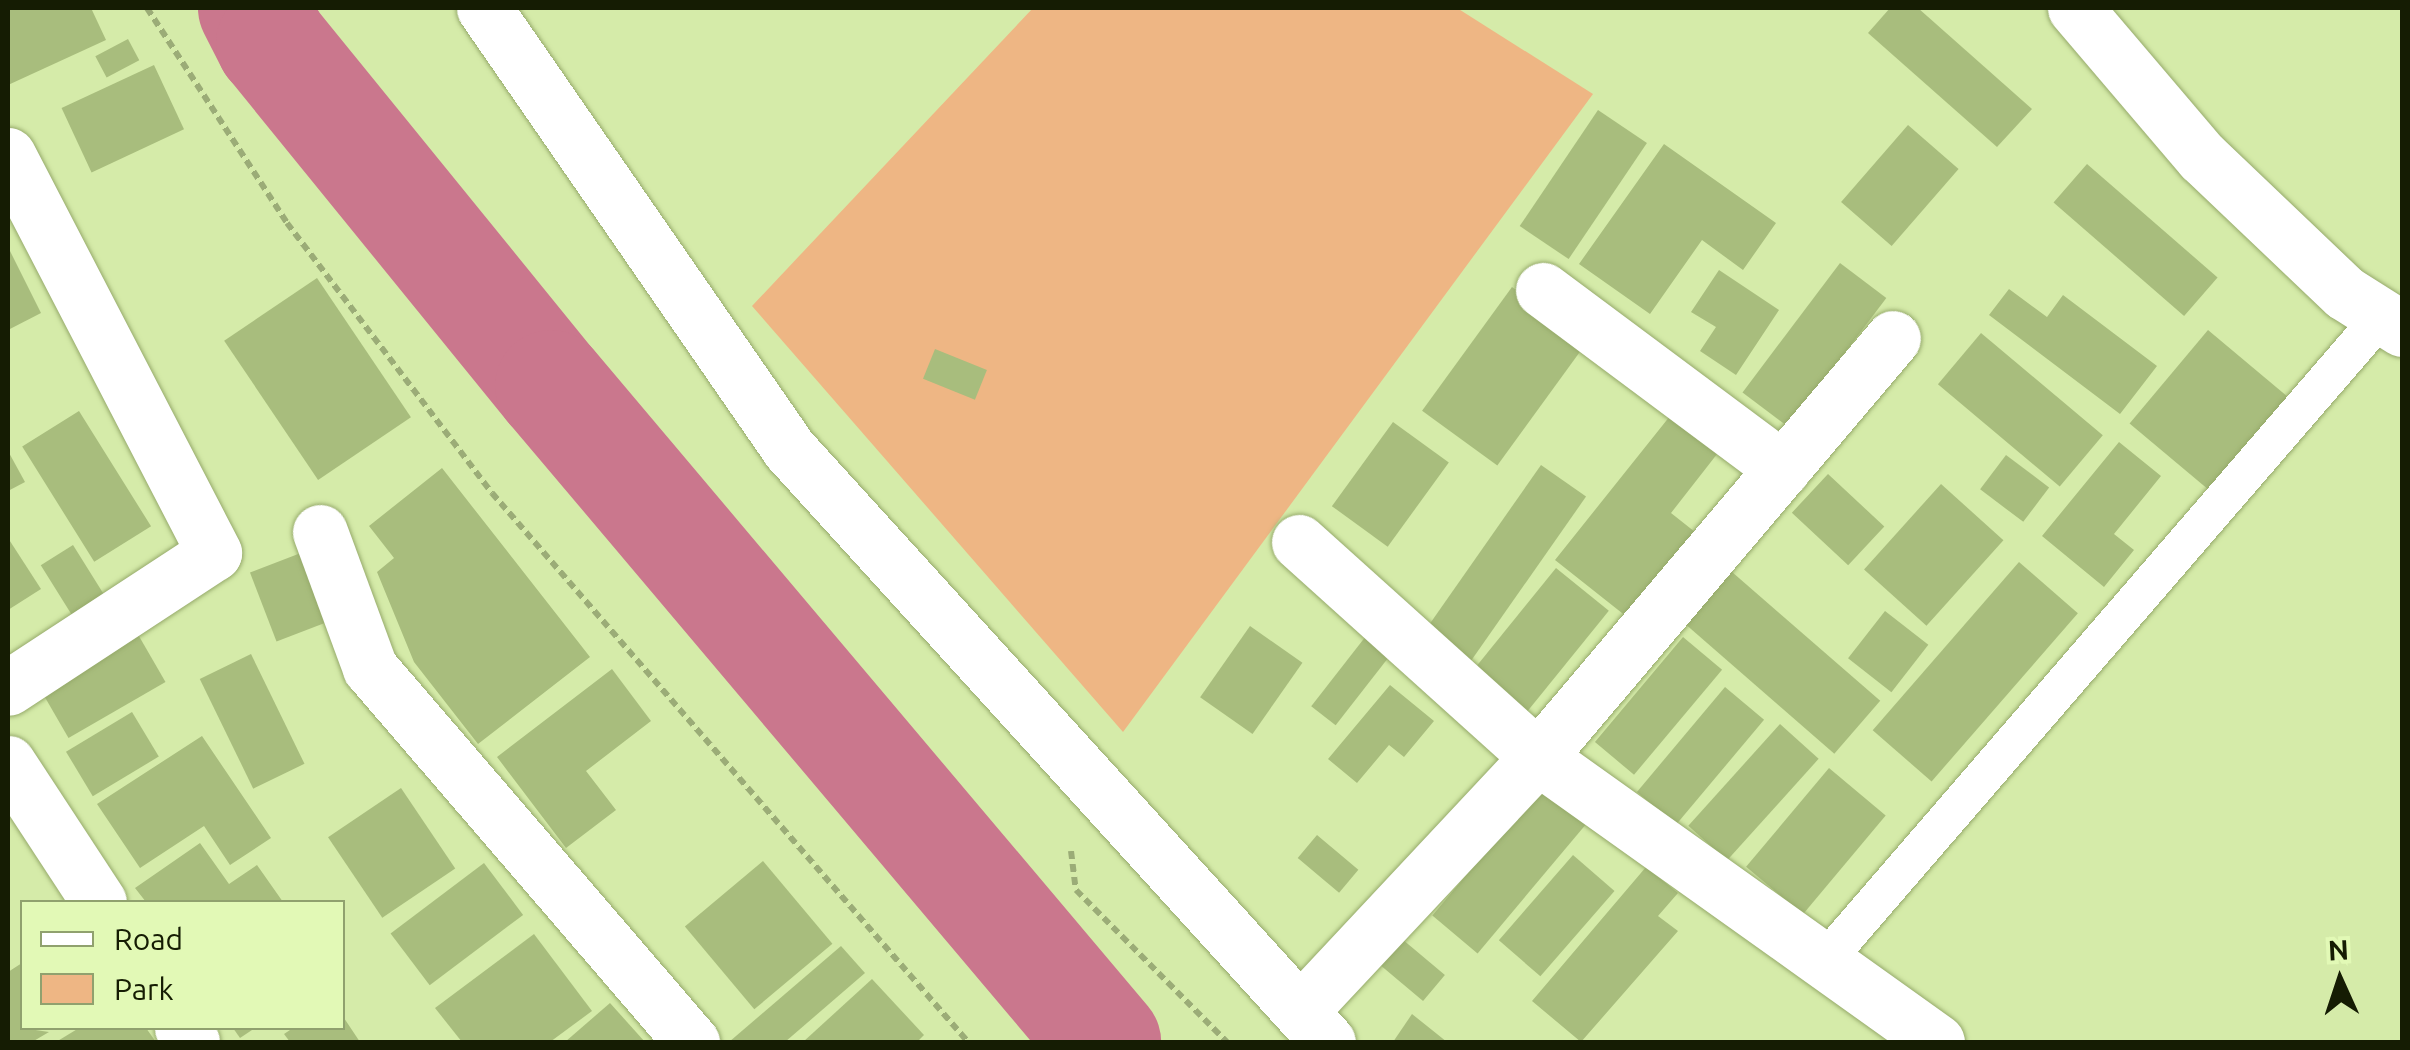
<!DOCTYPE html>
<html>
<head>
<meta charset="utf-8">
<style>
  body { margin:0 }
  #map { position:relative; width:2410px; height:1050px; overflow:hidden; background:#d5eba9; font-family:Ubuntu,sans-serif }
  div>[style] { position:absolute }
  .green>* { inset:0; background:#eeb684 }
  .river>* { height:112px; margin:-56px; padding:0 56px; transform-origin:56px; border-radius:56px; background:#ca778d }
  .building>* { inset:0; background:#a8bd7d; transform-origin:0 0 }
  .path>* { height:6px; margin-top:-3px; transform-origin:0; background:repeating-linear-gradient(90deg,#9bac77 0 8px,transparent 0 13px) }
  .roads { filter:drop-shadow(0 0 2px #96aa6b) drop-shadow(0 0 2px #96aa6b) }
  .service>* { height:38px; margin:-19px; padding:0 19px; transform-origin:19px; border-radius:19px; background:#fff }
  .minor>* { height:55px; margin:-27.5px; padding:0 27.5px; transform-origin:27.5px; border-radius:27.5px; background:#fff }
  .tertiary>* { height:55px; margin:-27.5px; padding:0 27.5px; transform-origin:27.5px; border-radius:27.5px; background:#fff }
  span { translate:-50% -50%; white-space:nowrap; text-align:center; line-height:1.15; -webkit-text-stroke:9px #e2f9b6; paint-order:stroke }
  .frame { position:absolute; inset:0; border:10px solid #151c03; pointer-events:none }
  .legend { position:absolute; left:20px; top:900px; width:325px; height:130px; box-sizing:border-box; background:#e2f9b6; border:2px solid #90a16e; margin:0; padding:12px 18px; list-style:none; font-size:30px; color:#151c03 }
  .legend li { display:flex; align-items:center; gap:20px; height:50px }
  .legend b { width:50px; border:2px solid #90a16e }
  .north { position:absolute; left:2290px; top:930px; width:100px; height:100px; -webkit-text-stroke:8px #e2f9b6; paint-order:stroke; rotate:357deg; font-size:28px; font-weight:700; line-height:40px; text-align:center; color:#151c03 }
  .north::after { content:''; display:block; margin:auto; width:35px; height:45px; background:#151c03; clip-path:polygon(50% 0,100% 100%,50% 72%,0 100%) }
</style>
</head>
<body>
<div id="map">
  <div class="green">
    <div style="clip-path:polygon(1033px 8px,1457px 8px,1593px 94px,1123px 732px,752px 306px)"></div>
  </div>
  <div class="river">
    <div style="left:254px;top:8px;width:39px;rotate:63deg"></div>
    <div style="left:272px;top:43px;width:442px;rotate:50.9deg"></div>
    <div style="left:551px;top:386px;width:859px;rotate:49.82deg"></div>
  </div>
  <div class="building">
    <div style="clip-path:polygon(8px 8px,91px 8px,106px 40px,8px 85px)"></div>
    <div style="clip-path:polygon(1890px 8px,1918px 8px,2032px 109px,1997px 147px,1868px 33px)"></div>
    <div style="left:128px;top:39px;width:24px;height:37px;rotate:62deg"></div>
    <div style="left:154px;top:65px;width:71px;height:102px;rotate:65deg"></div>
    <div style="left:1598px;top:110px;width:59px;height:140px;rotate:34deg"></div>
    <div style="left:1908px;top:125px;width:67px;height:102px;rotate:41deg"></div>
    <div style="clip-path:polygon(1664px 144px,1776px 223px,1743px 270px,1702px 240px,1650px 314px,1579px 264px)"></div>
    <div style="left:2087px;top:164px;width:173px;height:51px;rotate:41deg"></div>
    <div style="clip-path:polygon(8px 247px,41px 313px,8px 330px)"></div>
    <div style="left:1840px;top:263px;width:58px;height:162px;rotate:37deg"></div>
    <div style="clip-path:polygon(1719px 270px,1779px 310px,1736px 375px,1700px 351px,1716px 327px,1691px 312px)"></div>
    <div style="left:317px;top:278px;width:168px;height:112px;rotate:56deg"></div>
    <div style="left:1512px;top:287px;width:93px;height:153px;rotate:36deg"></div>
    <div style="clip-path:polygon(2009px 289px,2047px 317px,2063px 295px,2157px 366px,2120px 414px,1989px 315px)"></div>
    <div style="left:2208px;top:330px;width:104px;height:122px;rotate:40deg"></div>
    <div style="left:1981px;top:333px;width:159px;height:67px;rotate:40deg"></div>
    <div style="left:935px;top:349px;width:56px;height:32px;rotate:22deg"></div>
    <div style="left:79px;top:411px;width:136px;height:67px;rotate:58deg"></div>
    <div style="clip-path:polygon(1674px 411px,1721px 449px,1671px 513px,1695px 532px,1627px 617px,1555px 560px)"></div>
    <div style="left:1393px;top:422px;width:69px;height:104px;rotate:36deg"></div>
    <div style="clip-path:polygon(2119px 442px,2161px 476px,2114px 534px,2134px 550px,2104px 587px,2042px 536px)"></div>
    <div style="clip-path:polygon(8px 451px,25px 482px,8px 491px)"></div>
    <div style="left:2006px;top:455px;width:54px;height:43px;rotate:37deg"></div>
    <div style="left:1541px;top:465px;width:55px;height:202px;rotate:35deg"></div>
    <div style="clip-path:polygon(442px 468px,590px 657px,478px 744px,414px 662px,377px 572px,394px 558px,369px 526px)"></div>
    <div style="left:1828px;top:474px;width:77px;height:53px;rotate:43deg"></div>
    <div style="left:1941px;top:484px;width:84px;height:115px;rotate:42deg"></div>
    <div style="clip-path:polygon(8px 538px,41px 589px,8px 610px)"></div>
    <div style="left:73px;top:545px;width:62px;height:38px;rotate:58deg"></div>
    <div style="left:306px;top:551px;width:74px;height:60px;rotate:69deg"></div>
    <div style="left:2019px;top:562px;width:78px;height:223px;rotate:41deg"></div>
    <div style="left:1724px;top:565px;width:207px;height:70px;rotate:41deg"></div>
    <div style="left:1556px;top:568px;width:68px;height:129px;rotate:39deg"></div>
    <div style="left:1885px;top:611px;width:55px;height:60px;rotate:38deg"></div>
    <div style="left:1250px;top:626px;width:64px;height:87px;rotate:35deg"></div>
    <div style="left:136px;top:631px;width:59px;height:112px;rotate:60deg"></div>
    <div style="left:1366px;top:636px;width:31px;height:89px;rotate:38deg"></div>
    <div style="left:1683px;top:637px;width:51px;height:137px;rotate:40deg"></div>
    <div style="left:251px;top:654px;width:122px;height:57px;rotate:64deg"></div>
    <div style="clip-path:polygon(612px 669px,651px 721px,586px 771px,616px 810px,566px 848px,497px 757px)"></div>
    <div style="clip-path:polygon(1390px 685px,1434px 721px,1404px 757px,1389px 745px,1357px 783px,1328px 759px)"></div>
    <div style="left:1725px;top:687px;width:51px;height:137px;rotate:40deg"></div>
    <div style="left:132px;top:712px;width:52px;height:77px;rotate:59deg"></div>
    <div style="left:1780px;top:724px;width:52px;height:137px;rotate:42deg"></div>
    <div style="clip-path:polygon(202px 736px,271px 838px,230px 865px,204px 826px,140px 868px,97px 804px)"></div>
    <div style="left:1829px;top:768px;width:74px;height:129px;rotate:40deg"></div>
    <div style="left:1541px;top:786px;width:59px;height:169px;rotate:40deg"></div>
    <div style="left:401px;top:788px;width:97px;height:88px;rotate:56deg"></div>
    <div style="left:1317px;top:835px;width:54px;height:30px;rotate:40deg"></div>
    <div style="clip-path:polygon(200px 843px,229px 884px,257px 865px,283px 902px,146px 902px,135px 888px)"></div>
    <div style="left:1573px;top:855px;width:55px;height:113px;rotate:41deg"></div>
    <div style="left:763px;top:861px;width:108px;height:102px;rotate:50deg"></div>
    <div style="left:484px;top:863px;width:65px;height:117px;rotate:53deg"></div>
    <div style="clip-path:polygon(1646px 867px,1678px 893px,1658px 916px,1678px 931px,1581px 1042px,1532px 1001px)"></div>
    <div style="clip-path:polygon(534px 934px,592px 1011px,550px 1042px,462px 1042px,435px 1008px)"></div>
    <div style="left:1402px;top:939px;width:56px;height:34px;rotate:40deg"></div>
    <div style="clip-path:polygon(841px 946px,865px 973px,785px 1042px,729px 1042px)"></div>
    <div style="clip-path:polygon(22px 963px,22px 1028px,49px 1032px,32px 1042px,8px 1042px,8px 972px)"></div>
    <div style="clip-path:polygon(872px 979px,924px 1035px,917px 1042px,803px 1042px)"></div>
    <div style="clip-path:polygon(610px 1003px,645px 1042px,565px 1042px)"></div>
    <div style="clip-path:polygon(1412px 1014px,1447px 1042px,1393px 1042px)"></div>
    <div style="clip-path:polygon(342px 1015px,360px 1042px,290px 1042px,284px 1034px,293px 1028px,342px 1028px)"></div>
    <div style="clip-path:polygon(79px 1028px,146px 1028px,156px 1042px,56px 1042px)"></div>
    <div style="clip-path:polygon(233px 1028px,255px 1028px,240px 1038px)"></div>
  </div>
  <div class="path">
    <div style="left:147px;top:8px;width:257px;rotate:56.9deg"></div>
    <div style="left:287px;top:223px;width:339px;rotate:52.8deg"></div>
    <div style="left:492px;top:493px;width:727px;rotate:49.07deg"></div>
    <div style="left:1071px;top:851px;width:39px;rotate:83deg"></div>
    <div style="left:1076px;top:890px;width:214px;rotate:45.2deg"></div>
  </div>
  <div class="roads">
    <div class="service">
      <div style="left:1822px;top:964px;width:856px;rotate:-49.17deg"></div>
    </div>
    <div class="minor">
      <div style="left:484px;top:8px;width:536px;rotate:55.33deg"></div>
      <div style="left:789px;top:449px;width:801px;rotate:47.73deg"></div>
      <div style="left:2075px;top:8px;width:196px;rotate:49.6deg"></div>
      <div style="left:2202px;top:157px;width:197px;rotate:43.6deg"></div>
      <div style="left:2345px;top:293px;width:67px;rotate:32.3deg"></div>
      <div style="left:8px;top:155px;width:448px;rotate:62.6deg"></div>
      <div style="left:214px;top:553px;width:246px;rotate:146.8deg"></div>
      <div style="left:1543px;top:290px;width:299px;rotate:36.7deg"></div>
      <div style="left:320px;top:532px;width:145px;rotate:69.8deg"></div>
      <div style="left:370px;top:668px;width:494px;rotate:49.3deg"></div>
      <div style="left:1299px;top:542px;width:321px;rotate:42deg"></div>
      <div style="left:1538px;top:757px;width:490px;rotate:35.5deg"></div>
      <div style="left:1302px;top:1009px;width:345px;rotate:-46.9deg"></div>
      <div style="left:1538px;top:757px;width:549px;rotate:-49.73deg"></div>
    </div>
    <div class="tertiary">
      <div style="left:8px;top:763px;width:166px;rotate:56.8deg"></div>
      <div style="left:182px;top:1028px;width:17px;rotate:54deg"></div>
    </div>
  </div>
  <div class="frame"></div>
  <ul class="legend">
  <li><b style="height:12px;background:#fff"></b>Road</li>
  <li><b style="height:28px;background:#eeb684"></b>Park</li>
  </ul>
  <div class="north">N</div>
</div>
</body>
</html>
